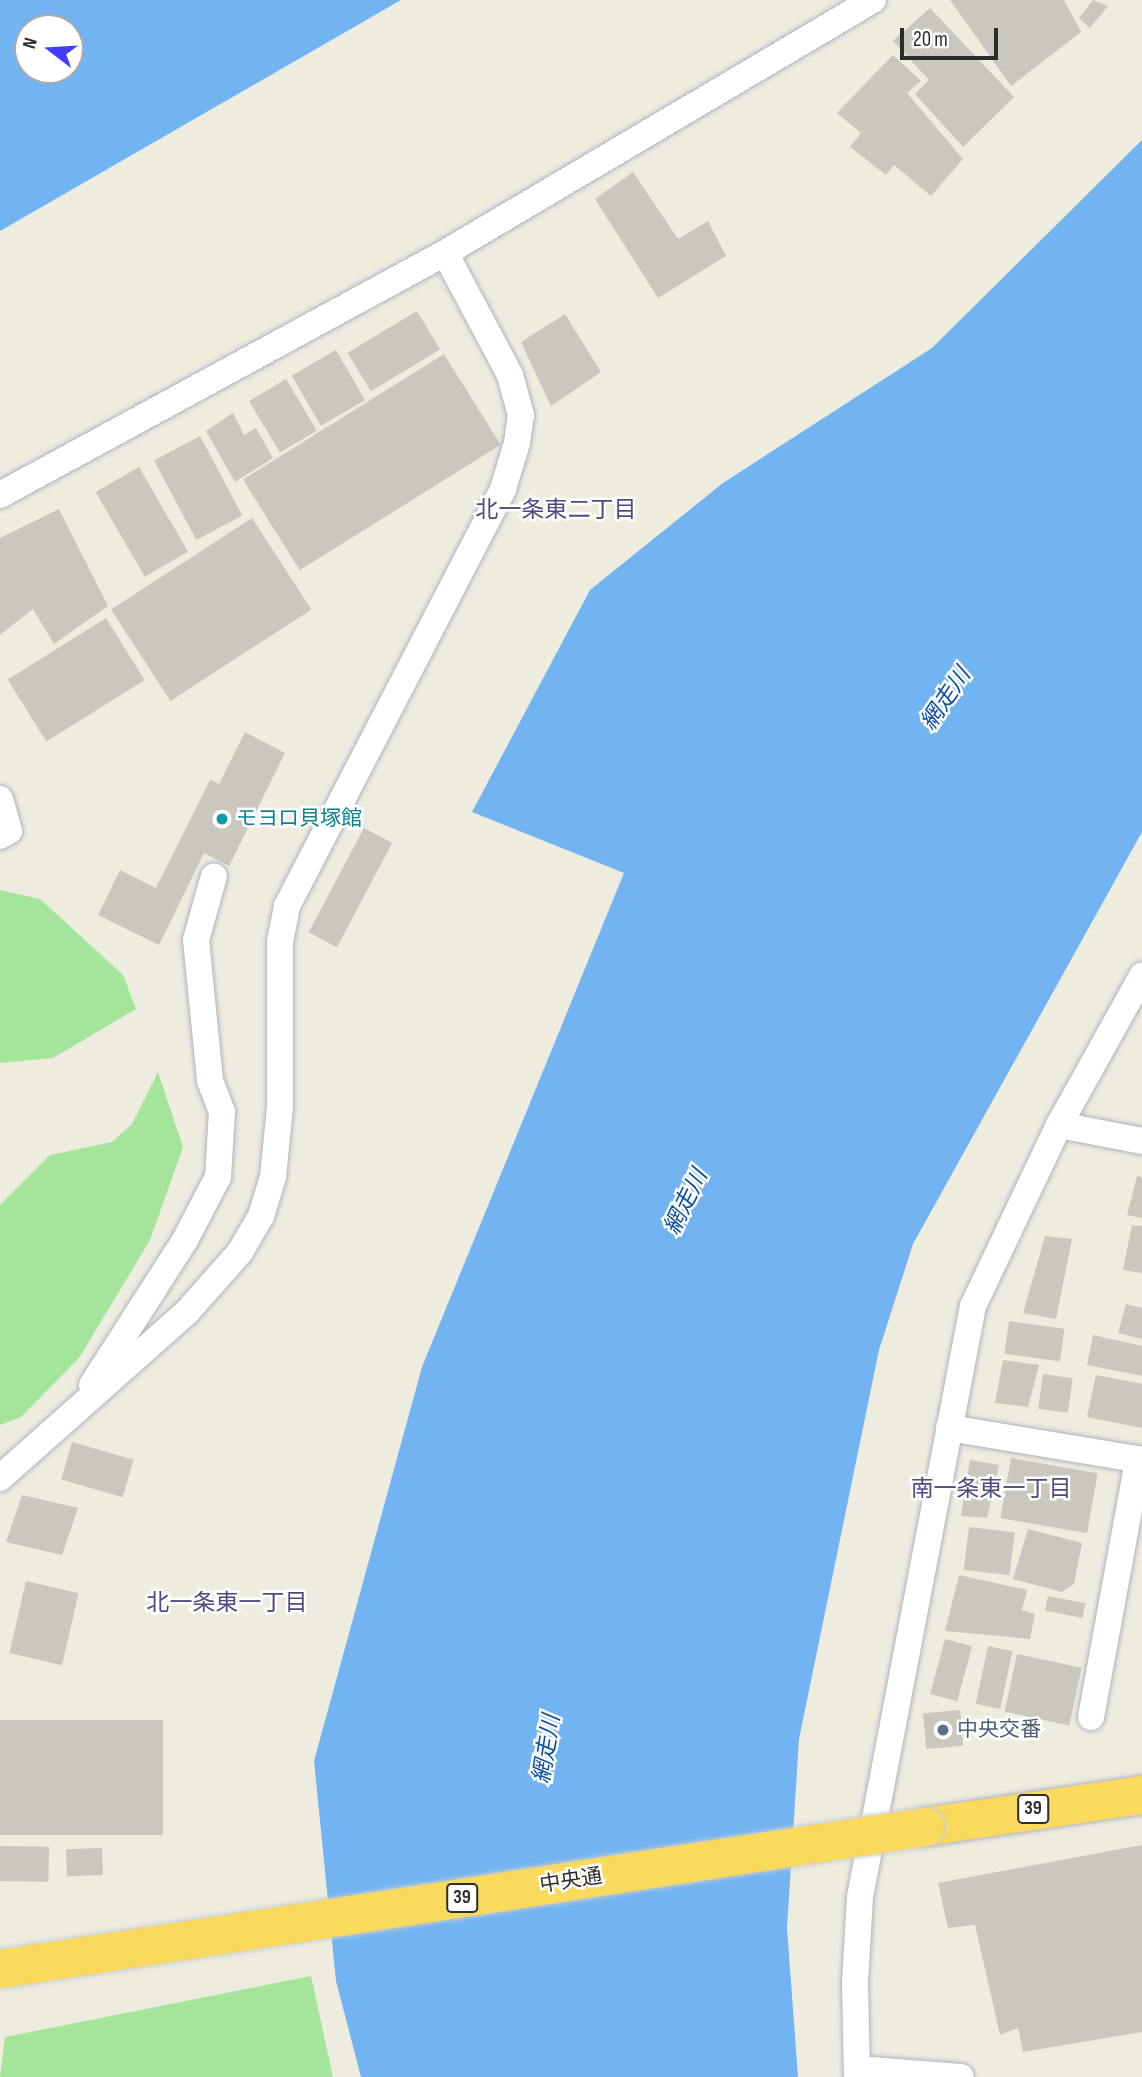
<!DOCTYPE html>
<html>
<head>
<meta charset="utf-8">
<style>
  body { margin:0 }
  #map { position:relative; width:1142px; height:2077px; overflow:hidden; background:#eeebdf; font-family:"Sofia Sans Condensed","Noto Sans JP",sans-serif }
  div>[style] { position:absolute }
  .green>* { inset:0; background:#a4e59b }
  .water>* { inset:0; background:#71b4f1 }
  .building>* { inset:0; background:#cac7be; transform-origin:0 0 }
  .roads { filter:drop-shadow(0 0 2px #b2b2c0) drop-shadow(0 0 2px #b2b2c0) }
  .minor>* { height:26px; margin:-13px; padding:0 13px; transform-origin:13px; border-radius:13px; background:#fff }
  .trunk>* { height:38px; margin:-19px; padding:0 19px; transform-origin:19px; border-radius:19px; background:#f9da5c }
  .bridges { filter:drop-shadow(0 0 2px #ccc) drop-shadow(0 0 2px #ccc) }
  .trunk-bridge>* { height:38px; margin:-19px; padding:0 19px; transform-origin:19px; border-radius:19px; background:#f9da5c }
  .dots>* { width:19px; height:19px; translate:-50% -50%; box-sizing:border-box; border:4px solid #fff; border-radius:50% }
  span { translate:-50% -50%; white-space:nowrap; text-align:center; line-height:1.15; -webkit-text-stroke:5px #fff; paint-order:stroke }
  .shield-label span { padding:2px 5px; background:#fff; border:2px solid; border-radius:5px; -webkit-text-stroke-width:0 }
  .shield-label { font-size:19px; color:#2c2c2c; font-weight:700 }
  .culture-label { font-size:21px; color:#0d838f }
  .left { translate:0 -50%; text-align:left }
  .service-label { font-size:21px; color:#4e5e75 }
  .street-label { font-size:21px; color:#2c2c2c }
  .neighbourhood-label { font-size:23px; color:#4d4b7f }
  .water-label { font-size:23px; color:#0b4ea2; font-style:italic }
  .north { position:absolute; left:14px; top:14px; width:70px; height:70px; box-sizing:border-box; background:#fff; border:2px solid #ababab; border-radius:50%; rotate:287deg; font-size:19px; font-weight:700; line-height:28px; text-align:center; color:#2c2c2c }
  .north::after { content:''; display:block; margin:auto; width:24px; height:32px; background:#423dfd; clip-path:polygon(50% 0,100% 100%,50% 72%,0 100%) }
  .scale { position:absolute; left:900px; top:28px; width:98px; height:32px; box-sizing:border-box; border:4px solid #2c2c2c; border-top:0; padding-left:9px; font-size:21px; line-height:24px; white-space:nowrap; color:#2c2c2c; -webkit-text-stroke:5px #fff; paint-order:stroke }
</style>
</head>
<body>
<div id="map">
  <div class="green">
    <div style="clip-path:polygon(0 890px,40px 899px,123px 975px,136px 1009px,53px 1058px,0 1063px)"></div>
    <div style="clip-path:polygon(158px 1072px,183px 1147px,150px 1240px,79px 1358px,21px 1417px,0 1425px,0 1205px,50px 1155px,112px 1142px,132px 1124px)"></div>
    <div style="clip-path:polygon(311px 1976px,333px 2077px,0 2077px,5px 2037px)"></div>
  </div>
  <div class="water">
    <div style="clip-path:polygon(evenodd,0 0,401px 0,0 231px,0 0,70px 28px,70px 70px,28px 70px,28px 28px,70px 28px)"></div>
    <div style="clip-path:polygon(1142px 140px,1142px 832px,913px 1244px,879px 1350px,799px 1739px,787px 1928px,798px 2077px,361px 2077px,336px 1981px,314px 1761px,422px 1367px,624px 873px,472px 812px,590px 590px,723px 483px,932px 348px)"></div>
  </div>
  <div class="building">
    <div style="clip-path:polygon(950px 0,1064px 0,1081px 32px,1011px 86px)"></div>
    <div style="clip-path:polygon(1093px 0,1108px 6px,1090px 28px,1079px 18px)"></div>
    <div style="clip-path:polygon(930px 8px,1014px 97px,963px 147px,915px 94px,929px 80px,893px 41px)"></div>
    <div style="clip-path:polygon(893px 55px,921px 81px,907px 93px,963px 159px,931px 196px,894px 165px,886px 175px,850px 147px,861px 133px,837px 113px)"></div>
    <div style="clip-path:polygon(633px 172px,678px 239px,708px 221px,726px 256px,658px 298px,595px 199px)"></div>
    <div style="left:417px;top:311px;width:45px;height:81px;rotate:59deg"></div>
    <div style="clip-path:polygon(565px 314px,601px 372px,551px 406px,521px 342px)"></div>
    <div style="left:336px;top:350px;width:58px;height:51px;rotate:60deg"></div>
    <div style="left:444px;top:354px;width:107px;height:237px;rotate:58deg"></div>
    <div style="left:286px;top:379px;width:60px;height:43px;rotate:59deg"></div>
    <div style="clip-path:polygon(233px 413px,244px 435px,256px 428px,273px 458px,235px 482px,206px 431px)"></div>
    <div style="left:200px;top:436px;width:90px;height:52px;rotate:62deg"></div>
    <div style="left:139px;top:467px;width:98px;height:50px;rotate:60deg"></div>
    <div style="clip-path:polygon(59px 509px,108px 606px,54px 644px,33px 609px,0 635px,0 538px)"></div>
    <div style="left:252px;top:518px;width:109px;height:168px;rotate:57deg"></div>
    <div style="left:106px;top:618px;width:73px;height:116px;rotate:58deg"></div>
    <div style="clip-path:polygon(245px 732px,285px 753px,229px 866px,204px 853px,159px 945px,98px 915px,120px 870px,156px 888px,210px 780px,219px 784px)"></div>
    <div style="left:364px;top:828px;width:32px;height:118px;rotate:28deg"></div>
    <div style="clip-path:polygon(1137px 1176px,1142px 1177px,1142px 1218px,1127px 1215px)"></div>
    <div style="clip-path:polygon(1132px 1225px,1142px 1226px,1142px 1273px,1123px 1270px)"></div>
    <div style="clip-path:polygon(1045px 1236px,1072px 1239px,1056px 1319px,1023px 1313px)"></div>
    <div style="clip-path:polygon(1126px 1304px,1142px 1308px,1142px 1339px,1118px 1333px)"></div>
    <div style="left:1009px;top:1321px;width:56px;height:33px;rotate:8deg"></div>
    <div style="clip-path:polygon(1093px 1335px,1142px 1346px,1142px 1376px,1087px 1365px)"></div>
    <div style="clip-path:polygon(1003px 1360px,1039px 1365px,1028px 1407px,995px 1403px)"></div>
    <div style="left:1043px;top:1374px;width:30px;height:35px;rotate:8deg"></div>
    <div style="clip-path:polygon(1096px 1375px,1142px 1384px,1142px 1428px,1087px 1417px)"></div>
    <div style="left:72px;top:1442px;width:64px;height:39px;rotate:16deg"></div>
    <div style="left:1011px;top:1458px;width:88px;height:61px;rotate:10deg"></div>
    <div style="clip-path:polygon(970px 1460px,999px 1465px,987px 1518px,961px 1516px)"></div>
    <div style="clip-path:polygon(22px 1495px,78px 1508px,62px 1555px,6px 1542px)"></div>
    <div style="left:969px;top:1527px;width:46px;height:43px;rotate:7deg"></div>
    <div style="clip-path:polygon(1028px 1529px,1082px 1543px,1074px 1584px,1062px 1592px,1013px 1579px)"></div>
    <div style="clip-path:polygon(959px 1575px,1027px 1590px,1022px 1610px,1035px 1614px,1030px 1639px,945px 1631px)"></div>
    <div style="left:26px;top:1581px;width:54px;height:74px;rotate:13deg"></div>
    <div style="left:1048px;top:1596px;width:38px;height:15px;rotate:11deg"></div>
    <div style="left:945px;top:1639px;width:28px;height:57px;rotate:15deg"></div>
    <div style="left:988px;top:1646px;width:25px;height:59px;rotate:12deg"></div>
    <div style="left:1017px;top:1654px;width:66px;height:59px;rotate:12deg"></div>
    <div style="left:960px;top:1710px;width:36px;height:37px;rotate:85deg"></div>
    <div style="left:0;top:1720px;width:163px;height:115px"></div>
    <div style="clip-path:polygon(1142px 1845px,1142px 2032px,1023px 2052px,1018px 2028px,1000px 2035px,975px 1925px,948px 1928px,938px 1883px)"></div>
    <div style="left:0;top:1846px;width:49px;height:35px;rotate:1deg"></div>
    <div style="left:102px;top:1848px;width:27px;height:36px;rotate:88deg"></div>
  </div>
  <div class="roads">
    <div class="minor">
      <div style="left:0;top:495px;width:507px;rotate:-28.54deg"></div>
      <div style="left:445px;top:253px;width:497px;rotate:-30.6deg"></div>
      <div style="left:0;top:799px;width:33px;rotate:74deg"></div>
      <div style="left:9px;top:831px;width:10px;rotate:151deg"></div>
      <div style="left:1059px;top:1125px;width:85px;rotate:10.9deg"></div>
      <div style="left:92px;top:1385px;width:172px;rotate:-57.3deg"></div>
      <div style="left:185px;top:1240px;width:71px;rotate:-62.4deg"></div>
      <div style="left:218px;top:1177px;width:65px;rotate:-86.5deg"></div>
      <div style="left:222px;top:1112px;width:34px;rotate:-111deg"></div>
      <div style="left:210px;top:1080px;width:141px;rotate:-95.7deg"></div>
      <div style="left:196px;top:940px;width:66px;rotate:-74.3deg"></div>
      <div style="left:949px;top:1428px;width:196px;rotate:9.4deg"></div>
      <div style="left:0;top:1478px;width:250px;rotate:-41.6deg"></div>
      <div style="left:187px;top:1312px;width:80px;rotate:-48.5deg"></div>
      <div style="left:240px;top:1252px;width:42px;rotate:-59.7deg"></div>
      <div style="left:261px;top:1216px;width:41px;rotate:-72.9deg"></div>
      <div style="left:273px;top:1177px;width:70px;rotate:-84.3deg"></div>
      <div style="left:280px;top:1107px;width:165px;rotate:-90deg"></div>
      <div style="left:280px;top:942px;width:37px;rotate:-79deg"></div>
      <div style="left:287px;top:906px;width:470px;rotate:-62.6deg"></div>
      <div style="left:503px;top:489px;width:48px;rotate:-73.1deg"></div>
      <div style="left:517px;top:443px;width:28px;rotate:-82deg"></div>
      <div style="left:521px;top:415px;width:41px;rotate:-105.4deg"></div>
      <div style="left:510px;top:375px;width:138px;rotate:-118deg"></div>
      <div style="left:1091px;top:1717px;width:261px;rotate:-79.6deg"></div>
      <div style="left:857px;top:2069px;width:104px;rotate:4.4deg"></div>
      <div style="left:857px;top:2077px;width:94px;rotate:-91.2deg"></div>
      <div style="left:855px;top:1983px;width:86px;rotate:-86.7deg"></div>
      <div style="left:860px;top:1897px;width:602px;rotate:-79.18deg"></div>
      <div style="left:973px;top:1306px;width:200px;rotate:-64.6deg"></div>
      <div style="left:1059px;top:1125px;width:171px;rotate:-60.9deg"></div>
    </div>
    <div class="trunk">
      <div style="left:925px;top:1827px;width:219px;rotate:-8.4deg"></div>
    </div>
  </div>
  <div class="bridges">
    <div class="trunk-bridge">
      <div style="left:0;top:1969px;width:936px;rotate:-8.73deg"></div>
    </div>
  </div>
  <div class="dots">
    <div style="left:222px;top:819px;background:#0f9aa8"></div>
    <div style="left:943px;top:1730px;background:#5c6f8a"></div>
  </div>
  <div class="shield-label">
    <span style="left:1033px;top:1809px">39</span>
    <span style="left:462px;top:1898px">39</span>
  </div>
  <div class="culture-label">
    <span class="left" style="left:236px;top:819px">モヨロ貝塚館</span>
  </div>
  <div class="service-label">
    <span class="left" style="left:957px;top:1730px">中央交番</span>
  </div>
  <div class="street-label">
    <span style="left:571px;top:1881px;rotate:-9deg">中央通</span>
  </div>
  <div class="neighbourhood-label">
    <span style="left:556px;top:510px">北一条東二丁目</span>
    <span style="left:991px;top:1489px">南一条東一丁目</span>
    <span style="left:227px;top:1603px">北一条東一丁目</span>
  </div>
  <div class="water-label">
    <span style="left:946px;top:699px;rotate:-56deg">網走川</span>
    <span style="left:686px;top:1202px;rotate:-64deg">網走川</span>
    <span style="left:547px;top:1749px;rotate:-81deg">網走川</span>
  </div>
  <div class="north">N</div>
  <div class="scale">20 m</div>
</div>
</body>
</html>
